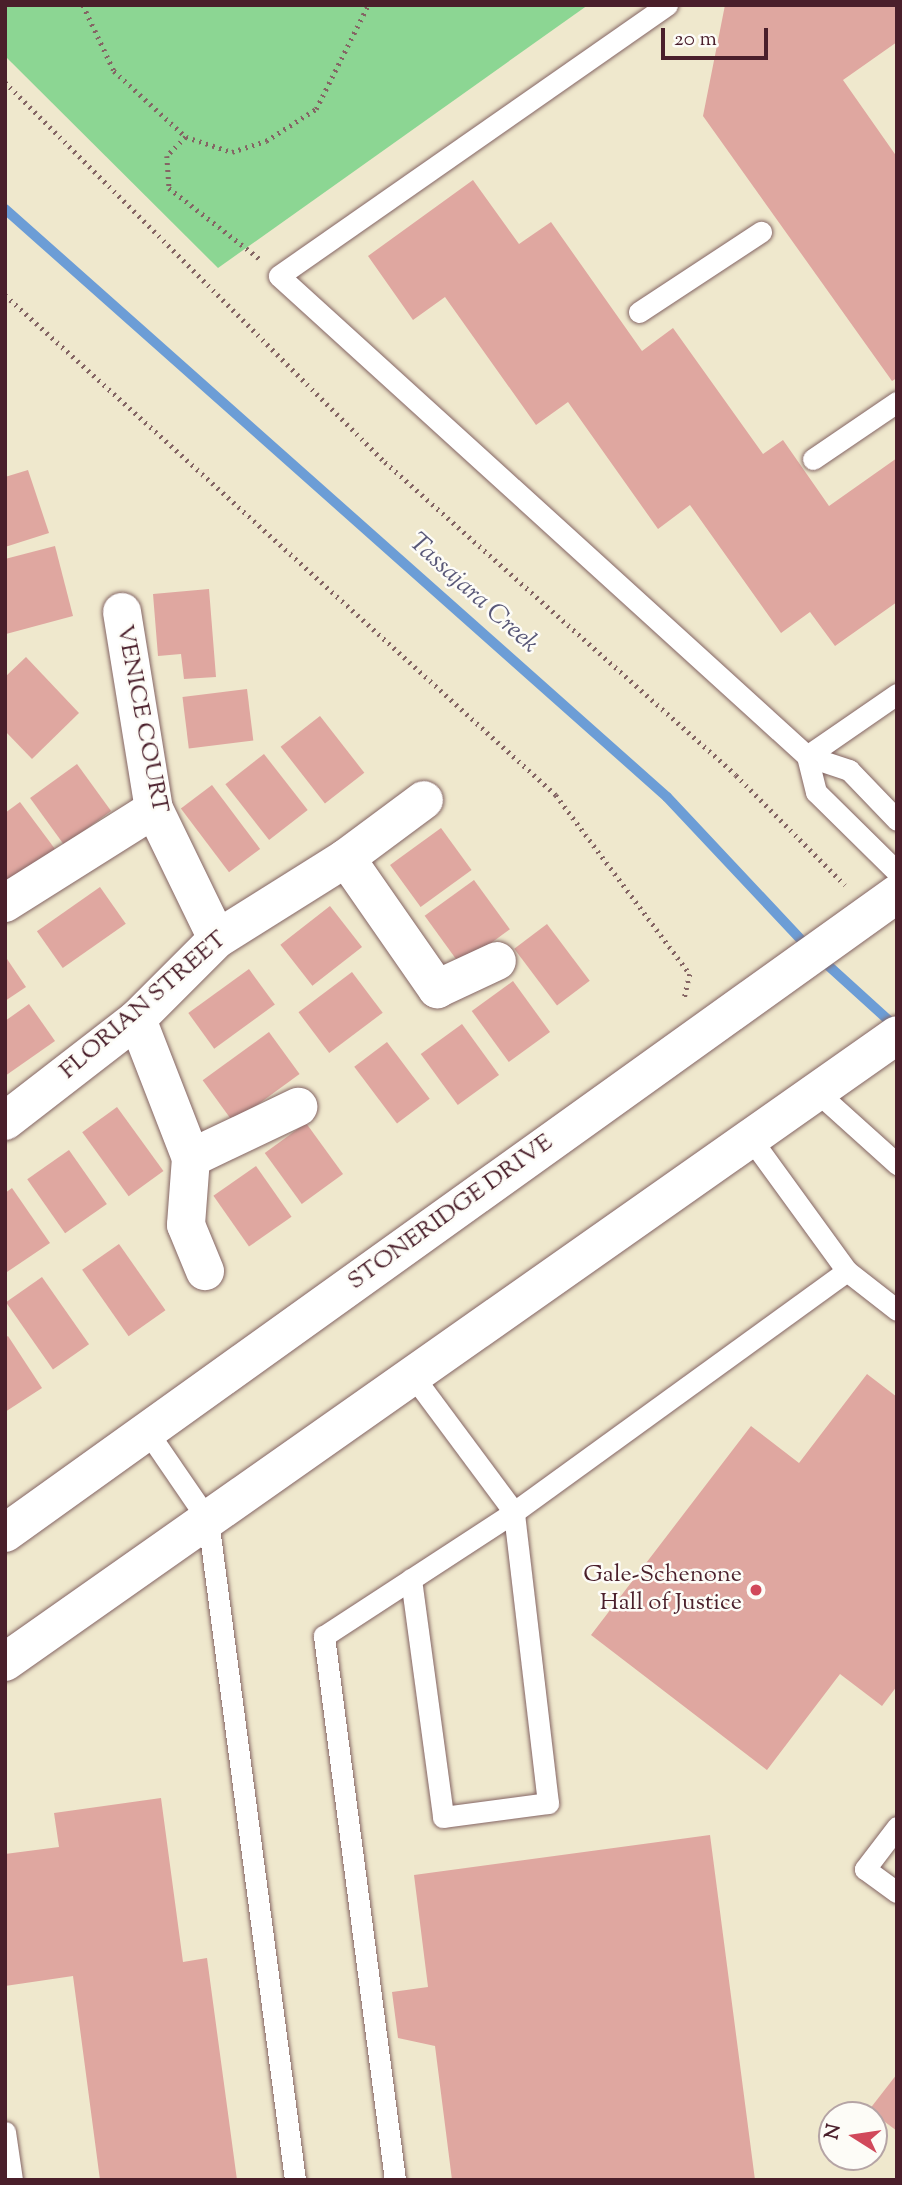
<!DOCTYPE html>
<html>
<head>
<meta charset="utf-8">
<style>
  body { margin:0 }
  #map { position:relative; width:902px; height:2185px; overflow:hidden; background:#efe8cd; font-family:"Sorts Mill Goudy",serif }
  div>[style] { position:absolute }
  .green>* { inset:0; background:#8cd693 }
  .stream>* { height:10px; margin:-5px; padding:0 5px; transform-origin:5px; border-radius:5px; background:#6c9dd6 }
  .building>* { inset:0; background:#dfa7a0; transform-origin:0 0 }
  .path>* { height:4.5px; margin-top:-2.25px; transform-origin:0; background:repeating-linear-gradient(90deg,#846564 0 2px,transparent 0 7px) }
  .roads { filter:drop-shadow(0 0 2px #846564) drop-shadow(0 0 2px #846564) }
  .service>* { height:21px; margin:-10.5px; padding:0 10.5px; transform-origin:10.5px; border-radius:10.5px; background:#fff }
  .minor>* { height:38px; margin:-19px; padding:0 19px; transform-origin:19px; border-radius:19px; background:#fff }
  .secondary>* { height:38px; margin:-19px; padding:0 19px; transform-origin:19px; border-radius:19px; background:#fff }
  .dots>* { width:19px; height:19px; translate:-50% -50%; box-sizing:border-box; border:4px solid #fdfcf7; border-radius:50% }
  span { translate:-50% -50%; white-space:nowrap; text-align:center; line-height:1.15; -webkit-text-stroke:5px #fdfcf7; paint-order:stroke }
  .street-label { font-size:24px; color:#4a1f2b }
  .poi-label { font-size:24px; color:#4a1f2b }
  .right { translate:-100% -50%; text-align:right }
  .water-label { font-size:26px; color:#595878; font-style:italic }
  .frame { position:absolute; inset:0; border:7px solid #4a1f2b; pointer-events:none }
  .north { position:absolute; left:818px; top:2101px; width:70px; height:70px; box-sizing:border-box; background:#fdfcf7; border:2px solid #b5a4a5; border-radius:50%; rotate:282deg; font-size:19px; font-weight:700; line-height:28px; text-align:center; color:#4a1f2b }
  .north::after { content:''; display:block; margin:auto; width:24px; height:32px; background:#d1495b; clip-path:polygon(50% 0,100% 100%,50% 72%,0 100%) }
  .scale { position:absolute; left:661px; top:28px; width:107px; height:32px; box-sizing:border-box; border:4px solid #4a1f2b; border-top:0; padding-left:9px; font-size:21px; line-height:24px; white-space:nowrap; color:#4a1f2b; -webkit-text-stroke:5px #fdfcf7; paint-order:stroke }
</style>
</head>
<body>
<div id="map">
  <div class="green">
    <div style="clip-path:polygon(5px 5px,588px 5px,218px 268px,5px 56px)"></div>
  </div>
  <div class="stream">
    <div style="left:5px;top:209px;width:885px;rotate:41.61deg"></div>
    <div style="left:667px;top:797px;width:207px;rotate:46.8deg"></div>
    <div style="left:821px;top:959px;width:103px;rotate:42.2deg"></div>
  </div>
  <div class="building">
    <div style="clip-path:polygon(725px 5px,897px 5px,897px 42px,843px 80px,897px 157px,897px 378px,892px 381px,703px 116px)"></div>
    <div style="clip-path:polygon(473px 180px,519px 244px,551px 222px,642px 351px,673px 328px,763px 454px,783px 440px,829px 506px,897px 458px,897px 602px,835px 646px,810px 612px,781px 633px,690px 505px,658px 529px,568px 402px,536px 425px,445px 297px,413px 320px,368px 256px)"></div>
    <div style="clip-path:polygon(28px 470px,49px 533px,5px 547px,5px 477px)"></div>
    <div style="clip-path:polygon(55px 546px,73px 616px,6px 634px,5px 559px)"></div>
    <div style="clip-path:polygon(209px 589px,216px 677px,184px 679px,181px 654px,158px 656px,153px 594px)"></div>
    <div style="clip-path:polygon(26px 657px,79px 713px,32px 759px,5px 731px,5px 677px)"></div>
    <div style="left:247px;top:689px;width:52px;height:65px;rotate:83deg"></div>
    <div style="left:320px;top:716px;width:72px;height:50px;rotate:52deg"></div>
    <div style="left:264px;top:754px;width:71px;height:49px;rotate:52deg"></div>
    <div style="left:77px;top:764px;width:58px;height:58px;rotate:54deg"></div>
    <div style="left:212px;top:785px;width:80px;height:39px;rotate:53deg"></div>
    <div style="clip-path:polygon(20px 802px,55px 849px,9px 883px,5px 878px,5px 813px)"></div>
    <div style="left:441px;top:828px;width:52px;height:63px;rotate:54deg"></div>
    <div style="left:474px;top:880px;width:61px;height:61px;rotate:54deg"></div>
    <div style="left:100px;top:887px;width:45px;height:77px;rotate:55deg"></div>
    <div style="left:330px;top:906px;width:52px;height:63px;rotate:52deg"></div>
    <div style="left:547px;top:924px;width:71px;height:41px;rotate:53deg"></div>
    <div style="clip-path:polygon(5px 956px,26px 987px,5px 1001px)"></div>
    <div style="left:249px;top:969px;width:44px;height:75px;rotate:54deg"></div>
    <div style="left:352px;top:972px;width:51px;height:67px;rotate:53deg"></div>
    <div style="left:513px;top:981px;width:63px;height:51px;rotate:54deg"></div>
    <div style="clip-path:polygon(29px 1004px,55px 1041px,5px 1076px,5px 1021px)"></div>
    <div style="left:462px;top:1024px;width:63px;height:51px;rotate:54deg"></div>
    <div style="left:269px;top:1032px;width:52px;height:82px;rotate:54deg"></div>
    <div style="left:387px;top:1042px;width:71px;height:41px;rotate:53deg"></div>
    <div style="left:117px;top:1107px;width:79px;height:43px;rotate:54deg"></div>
    <div style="left:306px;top:1123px;width:63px;height:51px;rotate:54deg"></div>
    <div style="left:69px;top:1150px;width:66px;height:51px;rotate:55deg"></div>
    <div style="left:256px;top:1166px;width:62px;height:52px;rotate:55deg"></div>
    <div style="clip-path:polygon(12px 1188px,50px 1243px,7px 1272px,5px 1193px)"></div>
    <div style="left:119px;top:1244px;width:81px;height:45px;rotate:55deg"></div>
    <div style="left:42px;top:1277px;width:82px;height:44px;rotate:55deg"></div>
    <div style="clip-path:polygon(8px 1336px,42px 1388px,5px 1412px,5px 1338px)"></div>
    <div style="clip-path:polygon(867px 1374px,897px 1397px,897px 1686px,882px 1706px,840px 1674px,767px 1770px,591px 1635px,751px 1426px,799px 1463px)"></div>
    <div style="clip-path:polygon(161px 1798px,183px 1962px,207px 1958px,237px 2180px,100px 2180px,73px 1976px,5px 1986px,5px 1854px,59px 1847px,54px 1813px)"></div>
    <div style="clip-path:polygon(710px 1835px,755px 2180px,452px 2180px,435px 2046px,398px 2038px,392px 1992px,428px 1987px,414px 1875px)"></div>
    <div style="clip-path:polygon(897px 2074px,897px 2131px,869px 2110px)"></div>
  </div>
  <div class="path">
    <div style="left:83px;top:5px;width:73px;rotate:64.8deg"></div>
    <div style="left:114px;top:71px;width:98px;rotate:42.5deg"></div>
    <div style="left:186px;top:137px;width:48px;rotate:18.1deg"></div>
    <div style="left:232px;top:152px;width:36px;rotate:-18deg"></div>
    <div style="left:266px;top:141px;width:59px;rotate:-32.6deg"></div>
    <div style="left:316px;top:109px;width:116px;rotate:-63.4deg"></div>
    <div style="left:5px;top:82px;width:537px;rotate:45deg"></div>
    <div style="left:385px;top:462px;width:470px;rotate:41.7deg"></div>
    <div style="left:736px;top:775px;width:155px;rotate:45.3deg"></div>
    <div style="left:186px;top:137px;width:27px;rotate:135deg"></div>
    <div style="left:167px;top:156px;width:32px;rotate:86deg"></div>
    <div style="left:169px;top:188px;width:115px;rotate:38deg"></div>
    <div style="left:5px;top:295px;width:744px;rotate:42.22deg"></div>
    <div style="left:556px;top:795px;width:224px;rotate:53.2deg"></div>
    <div style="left:690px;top:974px;width:26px;rotate:103deg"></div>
  </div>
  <div class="roads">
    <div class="service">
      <div style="left:667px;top:5px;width:473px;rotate:145.1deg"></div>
      <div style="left:279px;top:276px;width:714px;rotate:42.27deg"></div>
      <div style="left:807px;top:756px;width:109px;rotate:-34.6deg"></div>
      <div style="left:639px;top:312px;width:146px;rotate:-33.3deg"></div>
      <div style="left:813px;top:459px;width:102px;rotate:-34.2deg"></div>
      <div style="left:897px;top:820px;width:69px;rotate:-133.8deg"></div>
      <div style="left:849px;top:770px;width:44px;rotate:-161.6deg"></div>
      <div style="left:807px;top:756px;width:37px;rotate:76deg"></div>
      <div style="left:816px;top:792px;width:114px;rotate:44.6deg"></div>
      <div style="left:817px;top:1092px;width:108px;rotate:42deg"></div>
      <div style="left:751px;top:1139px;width:163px;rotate:54deg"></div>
      <div style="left:847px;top:1271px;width:63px;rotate:38deg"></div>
      <div style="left:147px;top:1431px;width:108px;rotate:55.6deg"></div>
      <div style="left:208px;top:1520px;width:666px;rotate:82.49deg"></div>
      <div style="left:411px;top:1579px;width:240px;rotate:82.3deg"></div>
      <div style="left:443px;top:1817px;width:106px;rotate:-7.6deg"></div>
      <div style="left:548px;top:1803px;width:293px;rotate:-96.7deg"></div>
      <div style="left:514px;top:1512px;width:169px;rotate:-126.6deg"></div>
      <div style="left:897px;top:1827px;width:53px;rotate:127.3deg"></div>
      <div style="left:865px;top:1869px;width:39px;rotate:36deg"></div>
      <div style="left:5px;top:2132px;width:49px;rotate:81.7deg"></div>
      <div style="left:395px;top:2180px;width:549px;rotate:-97.44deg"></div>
      <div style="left:324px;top:1636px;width:227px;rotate:-33.1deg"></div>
      <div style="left:514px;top:1512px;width:411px;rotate:-35.9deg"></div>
    </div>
    <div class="minor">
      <div style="left:122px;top:612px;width:200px;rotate:80.8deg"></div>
      <div style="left:154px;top:809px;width:144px;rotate:64.1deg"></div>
      <div style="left:346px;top:858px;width:160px;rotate:55.2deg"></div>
      <div style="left:437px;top:989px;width:66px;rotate:-25deg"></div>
      <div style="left:5px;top:903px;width:176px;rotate:-32.2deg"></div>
      <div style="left:137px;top:1019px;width:149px;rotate:68.8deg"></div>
      <div style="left:191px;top:1158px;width:67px;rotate:94.3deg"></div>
      <div style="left:186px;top:1225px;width:50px;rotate:67.6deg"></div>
      <div style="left:5px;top:1121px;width:167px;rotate:-37.7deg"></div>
      <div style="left:137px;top:1019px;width:113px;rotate:-45deg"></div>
      <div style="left:217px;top:939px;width:152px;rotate:-32.1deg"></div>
      <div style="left:346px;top:858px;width:97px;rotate:-36.6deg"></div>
      <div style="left:191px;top:1158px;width:119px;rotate:-25.5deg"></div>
    </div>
    <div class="secondary">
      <div style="left:5px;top:1533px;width:1097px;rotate:-35.62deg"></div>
      <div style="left:5px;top:1662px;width:1090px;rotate:-35.1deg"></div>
    </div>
  </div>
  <div class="dots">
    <div style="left:756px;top:1590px;background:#d1495b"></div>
  </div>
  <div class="street-label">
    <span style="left:141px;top:719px;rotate:79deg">VENICE COURT</span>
    <span style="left:144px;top:1006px;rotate:-41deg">FLORIAN STREET</span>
    <span style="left:451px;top:1213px;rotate:-36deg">STONERIDGE DRIVE</span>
  </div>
  <div class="poi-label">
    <span class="right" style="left:742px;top:1590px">Gale-Schenone<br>Hall of Justice</span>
  </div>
  <div class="water-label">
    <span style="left:473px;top:594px;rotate:42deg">Tassajara Creek</span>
  </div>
  <div class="frame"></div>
  <div class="north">N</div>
  <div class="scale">20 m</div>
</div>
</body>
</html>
